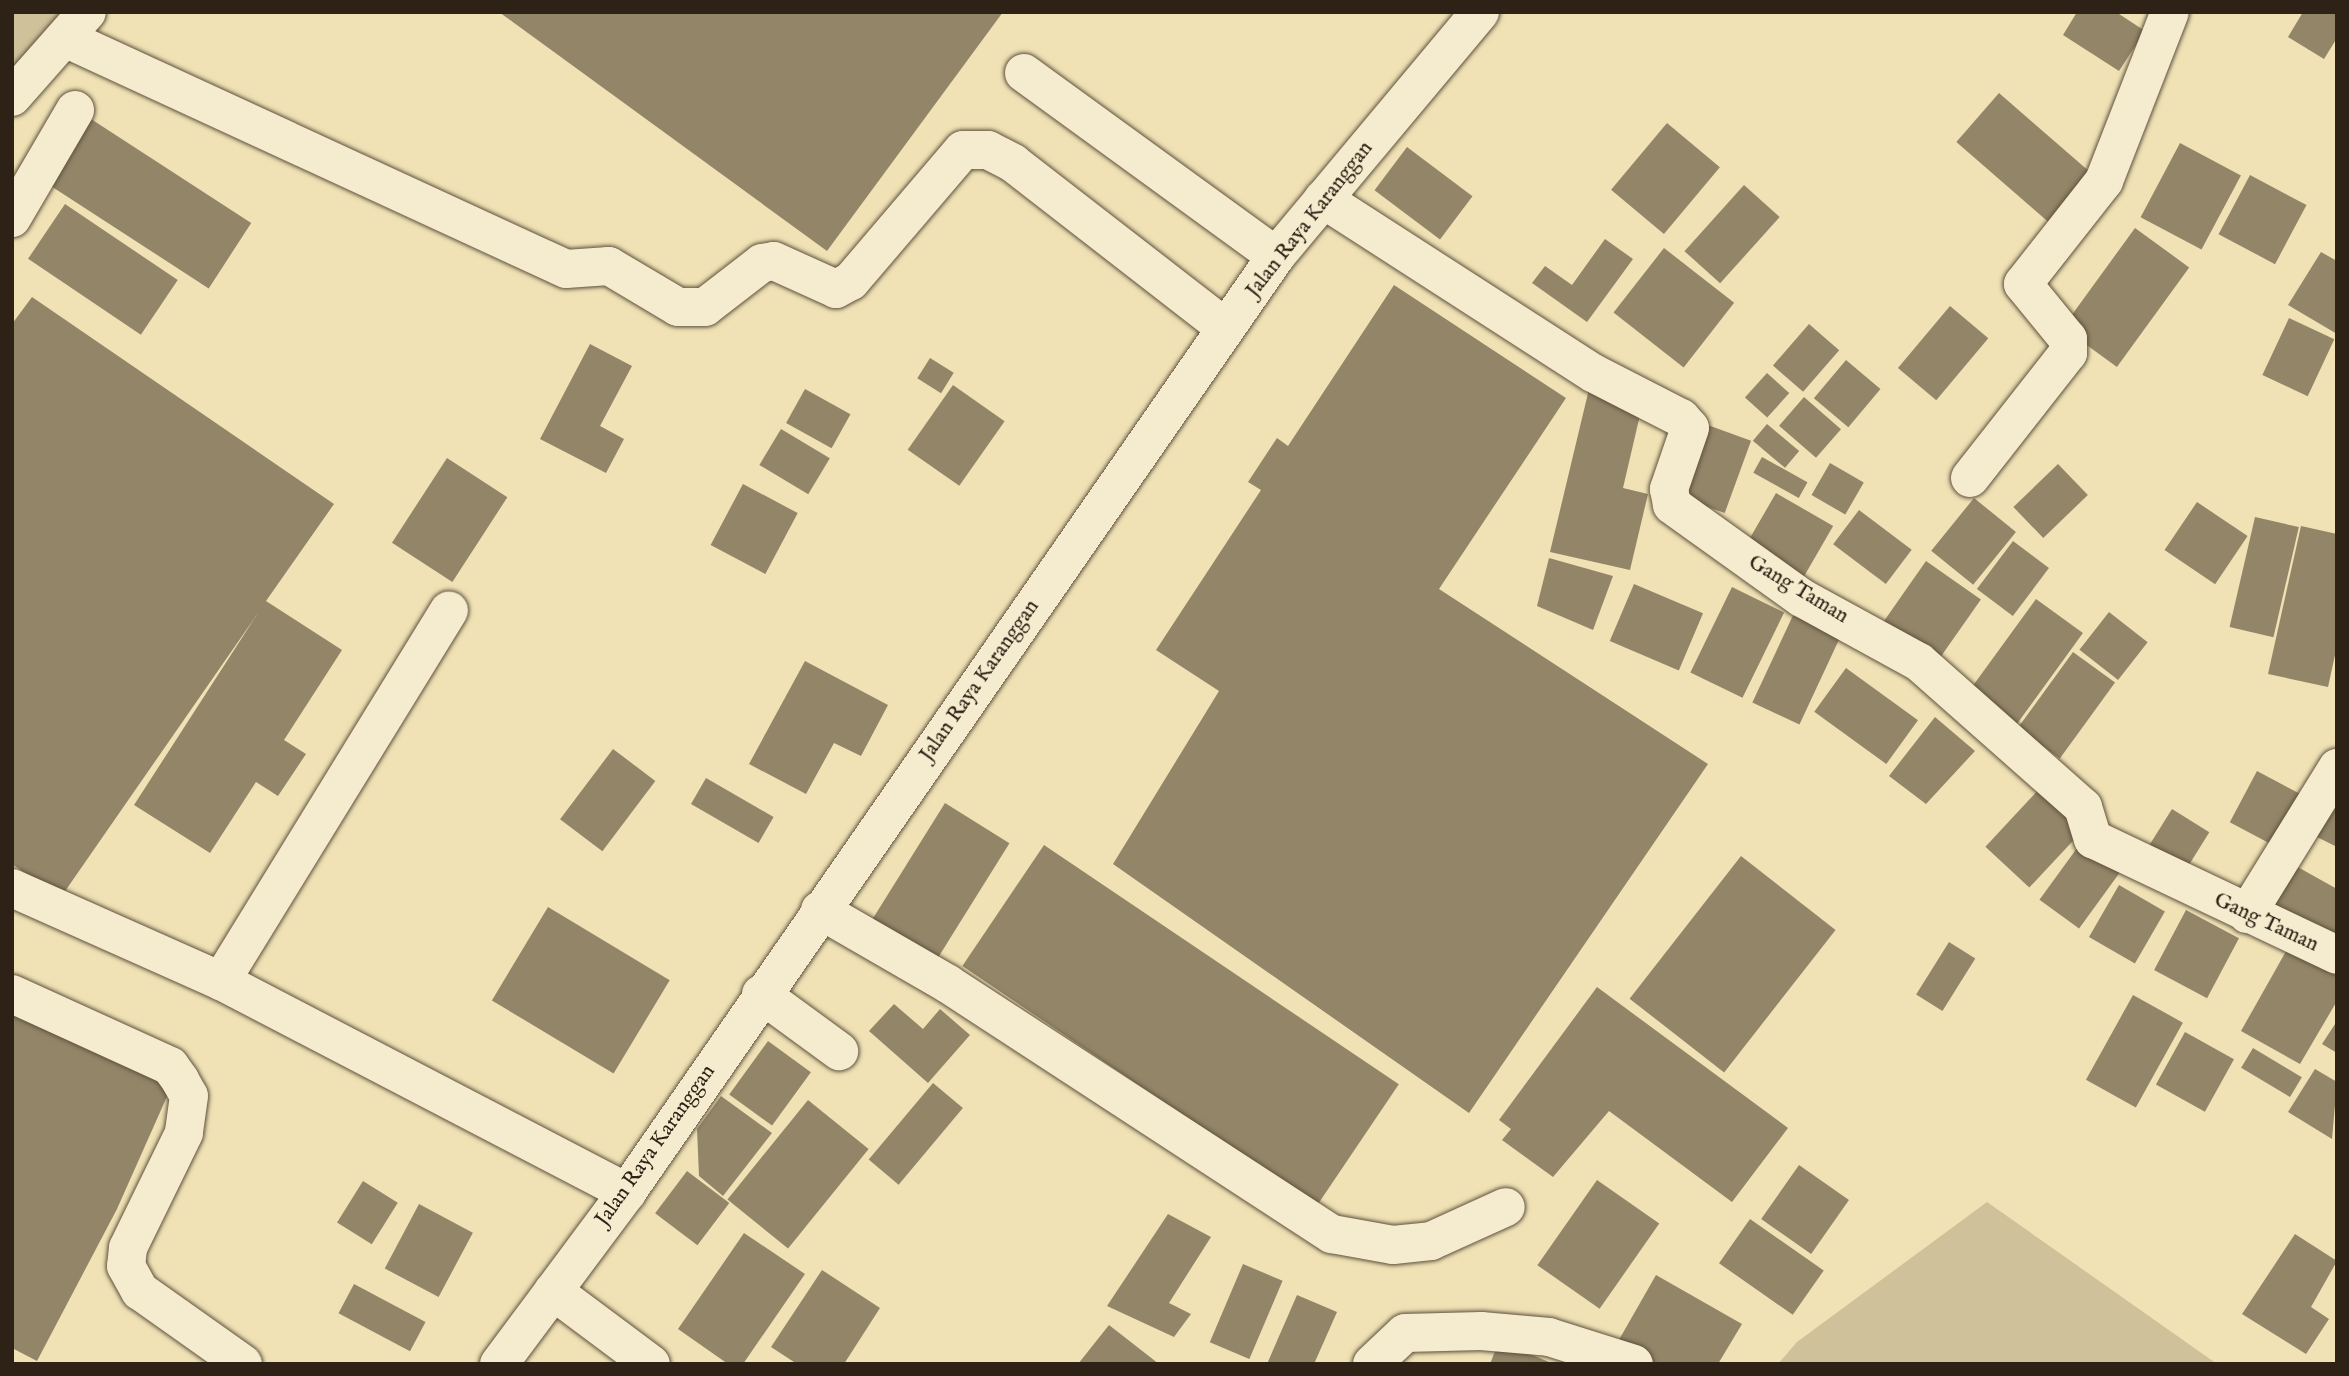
<!DOCTYPE html>
<html>
<head>
<meta charset="utf-8">
<style>
  body { margin:0 }
  #map { position:relative; width:2349px; height:1376px; overflow:hidden; background:#f0e2b5; font-family:"IM FELL English",serif }
  div>[style] { position:absolute }
  .green>* { inset:0; background:#cfc19a }
  .building>* { inset:0; background:#938568; transform-origin:0 0 }
  .roads { filter:drop-shadow(0 0 2px #5e513d) drop-shadow(0 0 2px #5e513d) }
  .minor>* { height:38px; margin:-19px; padding:0 19px; transform-origin:19px; border-radius:19px; background:#f5eccf }
  span { translate:-50% -50%; white-space:nowrap; text-align:center; line-height:1.15; -webkit-text-stroke:5px #f5eccf; paint-order:stroke }
  .street-label { font-size:21px; color:#2e2115 }
  .frame { position:absolute; inset:0; border:14px solid #2e2115; pointer-events:none }
</style>
</head>
<body>
<div id="map">
  <div class="green">
    <div style="clip-path:polygon(12px 12px,87px 12px,12px 97px)"></div>
    <div style="clip-path:polygon(1987px 1202px,2217px 1364px,1778px 1364px,1797px 1342px)"></div>
  </div>
  <div class="building">
    <div style="clip-path:polygon(499px 12px,1003px 12px,827px 251px)"></div>
    <div style="clip-path:polygon(2077px 12px,2116px 12px,2145px 31px,2119px 71px,2063px 35px)"></div>
    <div style="clip-path:polygon(2303px 12px,2337px 12px,2337px 38px,2324px 59px,2288px 37px)"></div>
    <div style="left:1999px;top:93px;width:130px;height:65px;rotate:41deg"></div>
    <div style="left:91px;top:119px;width:191px;height:78px;rotate:33deg"></div>
    <div style="left:1667px;top:123px;width:69px;height:87px;rotate:40deg"></div>
    <div style="left:2180px;top:143px;width:69px;height:84px;rotate:28deg"></div>
    <div style="left:1407px;top:147px;width:82px;height:54px;rotate:37deg"></div>
    <div style="left:2250px;top:175px;width:64px;height:67px;rotate:28deg"></div>
    <div style="left:1744px;top:185px;width:48px;height:89px;rotate:42deg"></div>
    <div style="left:65px;top:204px;width:136px;height:66px;rotate:34deg"></div>
    <div style="left:2135px;top:228px;width:67px;height:123px;rotate:36deg"></div>
    <div style="clip-path:polygon(1605px 239px,1633px 259px,1587px 322px,1532px 283px,1545px 266px,1572px 285px)"></div>
    <div style="left:1664px;top:248px;width:89px;height:82px;rotate:38deg"></div>
    <div style="clip-path:polygon(2321px 252px,2337px 261px,2337px 334px,2288px 305px)"></div>
    <div style="clip-path:polygon(1394px 285px,1566px 398px,1439px 589px,1708px 764px,1469px 1113px,1113px 864px,1219px 691px,1156px 650px,1261px 490px,1248px 482px,1277px 438px,1288px 446px)"></div>
    <div style="clip-path:polygon(32px 297px,334px 504px,266px 601px,342px 650px,284px 740px,306px 754px,278px 796px,256px 782px,210px 853px,134px 805px,258px 613px,61px 897px,12px 864px,12px 324px)"></div>
    <div style="left:1950px;top:306px;width:50px;height:81px;rotate:40deg"></div>
    <div style="left:2289px;top:318px;width:50px;height:63px;rotate:25deg"></div>
    <div style="left:1809px;top:324px;width:40px;height:55px;rotate:41deg"></div>
    <div style="clip-path:polygon(590px 344px,632px 366px,600px 426px,624px 439px,606px 473px,540px 439px)"></div>
    <div style="left:930px;top:358px;width:28px;height:24px;rotate:32deg"></div>
    <div style="left:1846px;top:360px;width:45px;height:50px;rotate:40deg"></div>
    <div style="left:1767px;top:373px;width:30px;height:33px;rotate:42deg"></div>
    <div style="left:953px;top:385px;width:63px;height:79px;rotate:35deg"></div>
    <div style="left:805px;top:389px;width:52px;height:39px;rotate:29deg"></div>
    <div style="clip-path:polygon(1589px 389px,1643px 402px,1623px 488px,1648px 494px,1630px 570px,1550px 552px)"></div>
    <div style="left:1804px;top:397px;width:49px;height:38px;rotate:41deg"></div>
    <div style="left:1705px;top:424px;width:49px;height:77px;rotate:20deg"></div>
    <div style="left:1767px;top:424px;width:42px;height:22px;rotate:40deg"></div>
    <div style="left:781px;top:429px;width:57px;height:42px;rotate:31deg"></div>
    <div style="left:1762px;top:457px;width:52px;height:18px;rotate:29deg"></div>
    <div style="left:447px;top:458px;width:72px;height:101px;rotate:33deg"></div>
    <div style="left:1830px;top:463px;width:39px;height:37px;rotate:30deg"></div>
    <div style="left:2058px;top:464px;width:43px;height:62px;rotate:46deg"></div>
    <div style="left:743px;top:484px;width:62px;height:69px;rotate:28deg"></div>
    <div style="left:1776px;top:493px;width:66px;height:61px;rotate:30deg"></div>
    <div style="left:1974px;top:498px;width:54px;height:68px;rotate:39deg"></div>
    <div style="left:2197px;top:502px;width:61px;height:58px;rotate:34deg"></div>
    <div style="left:1859px;top:510px;width:66px;height:43px;rotate:37deg"></div>
    <div style="left:2255px;top:517px;width:45px;height:113px;rotate:13deg"></div>
    <div style="clip-path:polygon(2301px 526px,2337px 534px,2337px 646px,2328px 687px,2268px 674px)"></div>
    <div style="left:2013px;top:541px;width:45px;height:60px;rotate:37deg"></div>
    <div style="clip-path:polygon(1549px 558px,1613px 576px,1593px 630px,1537px 606px)"></div>
    <div style="left:1926px;top:561px;width:67px;height:82px;rotate:35deg"></div>
    <div style="left:1634px;top:584px;width:75px;height:62px;rotate:23deg"></div>
    <div style="left:1732px;top:587px;width:58px;height:95px;rotate:26deg"></div>
    <div style="left:2036px;top:599px;width:58px;height:116px;rotate:36deg"></div>
    <div style="left:1795px;top:611px;width:52px;height:101px;rotate:25deg"></div>
    <div style="left:2109px;top:612px;width:49px;height:48px;rotate:38deg"></div>
    <div style="left:2073px;top:652px;width:52px;height:94px;rotate:36deg"></div>
    <div style="clip-path:polygon(805px 661px,888px 705px,861px 756px,834px 743px,806px 794px,749px 764px)"></div>
    <div style="left:1846px;top:668px;width:89px;height:54px;rotate:36deg"></div>
    <div style="clip-path:polygon(1935px 717px,1975px 751px,1926px 804px,1889px 776px)"></div>
    <div style="left:613px;top:749px;width:53px;height:88px;rotate:37deg"></div>
    <div style="left:2257px;top:771px;width:55px;height:58px;rotate:28deg"></div>
    <div style="left:706px;top:778px;width:78px;height:30px;rotate:30deg"></div>
    <div style="left:2042px;top:786px;width:60px;height:83px;rotate:43deg"></div>
    <div style="clip-path:polygon(2337px 797px,2337px 847px,2315px 836px)"></div>
    <div style="left:945px;top:803px;width:76px;height:142px;rotate:32deg"></div>
    <div style="left:2172px;top:809px;width:44px;height:52px;rotate:32deg"></div>
    <div style="left:2080px;top:844px;width:49px;height:69px;rotate:36deg"></div>
    <div style="left:1044px;top:845px;width:428px;height:146px;rotate:34deg"></div>
    <div style="left:1741px;top:856px;width:120px;height:181px;rotate:38deg"></div>
    <div style="clip-path:polygon(2287px 861px,2337px 889px,2337px 951px,2260px 907px)"></div>
    <div style="left:2119px;top:885px;width:53px;height:60px;rotate:30deg"></div>
    <div style="left:548px;top:907px;width:142px;height:109px;rotate:31deg"></div>
    <div style="left:2186px;top:910px;width:60px;height:68px;rotate:28deg"></div>
    <div style="left:1949px;top:942px;width:31px;height:62px;rotate:32deg"></div>
    <div style="clip-path:polygon(2289px 946px,2337px 973px,2337px 1001px,2300px 1064px,2241px 1031px)"></div>
    <div style="clip-path:polygon(1597px 987px,1788px 1128px,1732px 1202px,1609px 1111px,1553px 1177px,1502px 1140px,1511px 1129px,1499px 1120px)"></div>
    <div style="left:2133px;top:995px;width:57px;height:97px;rotate:29deg"></div>
    <div style="clip-path:polygon(12px 1002px,173px 1083px,117px 1209px,37px 1361px,12px 1348px)"></div>
    <div style="clip-path:polygon(894px 1004px,923px 1029px,940px 1009px,970px 1035px,928px 1083px,869px 1031px)"></div>
    <div style="clip-path:polygon(2337px 1021px,2337px 1053px,2322px 1044px)"></div>
    <div style="left:2185px;top:1032px;width:56px;height:60px;rotate:29deg"></div>
    <div style="left:768px;top:1041px;width:53px;height:66px;rotate:36deg"></div>
    <div style="left:2253px;top:1048px;width:57px;height:23px;rotate:31deg"></div>
    <div style="clip-path:polygon(2315px 1069px,2337px 1082px,2332px 1139px,2288px 1112px)"></div>
    <div style="left:933px;top:1083px;width:39px;height:100px;rotate:40deg"></div>
    <div style="clip-path:polygon(721px 1096px,772px 1133px,723px 1196px,699px 1176px,697px 1129px)"></div>
    <div style="left:808px;top:1100px;width:78px;height:128px;rotate:39deg"></div>
    <div style="left:1799px;top:1165px;width:61px;height:66px;rotate:35deg"></div>
    <div style="left:687px;top:1171px;width:53px;height:53px;rotate:37deg"></div>
    <div style="left:1597px;top:1180px;width:76px;height:104px;rotate:35deg"></div>
    <div style="left:363px;top:1181px;width:41px;height:49px;rotate:32deg"></div>
    <div style="left:419px;top:1204px;width:61px;height:73px;rotate:28deg"></div>
    <div style="clip-path:polygon(1168px 1214px,1211px 1237px,1169px 1303px,1191px 1314px,1174px 1337px,1107px 1306px)"></div>
    <div style="left:1750px;top:1219px;width:90px;height:54px;rotate:35deg"></div>
    <div style="clip-path:polygon(744px 1233px,805px 1274px,743px 1364px,728px 1364px,678px 1329px)"></div>
    <div style="clip-path:polygon(2295px 1234px,2337px 1261px,2311px 1307px,2329px 1319px,2306px 1354px,2242px 1314px)"></div>
    <div style="left:1243px;top:1264px;width:43px;height:85px;rotate:23deg"></div>
    <div style="clip-path:polygon(822px 1270px,880px 1308px,844px 1364px,797px 1364px,771px 1347px)"></div>
    <div style="clip-path:polygon(1656px 1275px,1742px 1324px,1718px 1364px,1648px 1364px,1616px 1345px)"></div>
    <div style="left:354px;top:1284px;width:81px;height:33px;rotate:28deg"></div>
    <div style="clip-path:polygon(1297px 1295px,1337px 1312px,1314px 1364px,1267px 1364px)"></div>
    <div style="clip-path:polygon(1109px 1325px,1159px 1364px,1078px 1364px)"></div>
    <div style="clip-path:polygon(1499px 1341px,1549px 1362px,1548px 1364px,1490px 1364px)"></div>
  </div>
  <div class="roads">
    <div class="minor">
      <div style="left:67px;top:39px;width:549px;rotate:24.75deg"></div>
      <div style="left:566px;top:269px;width:43px;rotate:-4deg"></div>
      <div style="left:609px;top:266px;width:80px;rotate:30.7deg"></div>
      <div style="left:678px;top:307px;width:27px"></div>
      <div style="left:705px;top:307px;width:72px;rotate:-37.7deg"></div>
      <div style="left:762px;top:263px;width:12px;rotate:-9deg"></div>
      <div style="left:774px;top:261px;width:68px;rotate:24.3deg"></div>
      <div style="left:836px;top:289px;width:17px;rotate:-28deg"></div>
      <div style="left:851px;top:281px;width:172px;rotate:-49.5deg"></div>
      <div style="left:963px;top:150px;width:25px"></div>
      <div style="left:988px;top:150px;width:28px;rotate:27deg"></div>
      <div style="left:1013px;top:163px;width:269px;rotate:37.8deg"></div>
      <div style="left:1024px;top:73px;width:311px;rotate:36deg"></div>
      <div style="left:12px;top:97px;width:113px;rotate:-48.6deg"></div>
      <div style="left:1323px;top:199px;width:321px;rotate:32.8deg"></div>
      <div style="left:1593px;top:373px;width:99px;rotate:27.1deg"></div>
      <div style="left:1681px;top:418px;width:13px;rotate:48deg"></div>
      <div style="left:1690px;top:428px;width:65px;rotate:109deg"></div>
      <div style="left:1669px;top:489px;width:16px;rotate:79deg"></div>
      <div style="left:1672px;top:505px;width:160px;rotate:35.6deg"></div>
      <div style="left:1802px;top:598px;width:133px;rotate:28.7deg"></div>
      <div style="left:1919px;top:662px;width:219px;rotate:41.5deg"></div>
      <div style="left:2083px;top:807px;width:34px;rotate:73deg"></div>
      <div style="left:2093px;top:839px;width:270px;rotate:25.4deg"></div>
      <div style="left:12px;top:218px;width:125px;rotate:-59.7deg"></div>
      <div style="left:1970px;top:478px;width:159px;rotate:-51.9deg"></div>
      <div style="left:2068px;top:353px;width:14px;rotate:-90deg"></div>
      <div style="left:2068px;top:339px;width:71px;rotate:-129.3deg"></div>
      <div style="left:2023px;top:284px;width:131px;rotate:-51.8deg"></div>
      <div style="left:2104px;top:181px;width:181px;rotate:-68.7deg"></div>
      <div style="left:12px;top:888px;width:229px;rotate:24deg"></div>
      <div style="left:221px;top:981px;width:458px;rotate:27.5deg"></div>
      <div style="left:820px;top:910px;width:148px;rotate:30deg"></div>
      <div style="left:948px;top:984px;width:458px;rotate:33.1deg"></div>
      <div style="left:1332px;top:1234px;width:62px;rotate:10.2deg"></div>
      <div style="left:1393px;top:1245px;width:38px;rotate:-6deg"></div>
      <div style="left:1431px;top:1241px;width:82px;rotate:-24.4deg"></div>
      <div style="left:2247px;top:914px;width:172px;rotate:-58.3deg"></div>
      <div style="left:221px;top:981px;width:435px;rotate:-58.4deg"></div>
      <div style="left:12px;top:994px;width:174px;rotate:24.5deg"></div>
      <div style="left:170px;top:1066px;width:17px;rotate:54deg"></div>
      <div style="left:180px;top:1080px;width:18px;rotate:61deg"></div>
      <div style="left:189px;top:1096px;width:37px;rotate:98deg"></div>
      <div style="left:184px;top:1133px;width:128px;rotate:116deg"></div>
      <div style="left:128px;top:1248px;width:18px;rotate:96deg"></div>
      <div style="left:126px;top:1266px;width:29px;rotate:61deg"></div>
      <div style="left:140px;top:1291px;width:126px;rotate:35.3deg"></div>
      <div style="left:761px;top:994px;width:97px;rotate:36.2deg"></div>
      <div style="left:553px;top:1291px;width:122px;rotate:36.7deg"></div>
      <div style="left:499px;top:1364px;width:214px;rotate:-53.3deg"></div>
      <div style="left:627px;top:1192px;width:1139px;rotate:-55.26deg"></div>
      <div style="left:1276px;top:256px;width:318px;rotate:-50.1deg"></div>
      <div style="left:1372px;top:1364px;width:45px;rotate:-43.2deg"></div>
      <div style="left:1405px;top:1333px;width:76px;rotate:-1.5deg"></div>
      <div style="left:1481px;top:1331px;width:68px;rotate:5deg"></div>
      <div style="left:1549px;top:1337px;width:89px;rotate:17.6deg"></div>
    </div>
  </div>
  <div class="street-label">
    <span style="left:1310px;top:220px;rotate:-52deg">Jalan Raya Karanggan</span>
    <span style="left:1798px;top:590px;rotate:31deg">Gang Taman</span>
    <span style="left:980px;top:681px;rotate:-55deg">Jalan Raya Karanggan</span>
    <span style="left:2266px;top:923px;rotate:25deg">Gang Taman</span>
    <span style="left:656px;top:1146px;rotate:-55deg">Jalan Raya Karanggan</span>
  </div>
  <div class="frame"></div>
</div>
</body>
</html>
